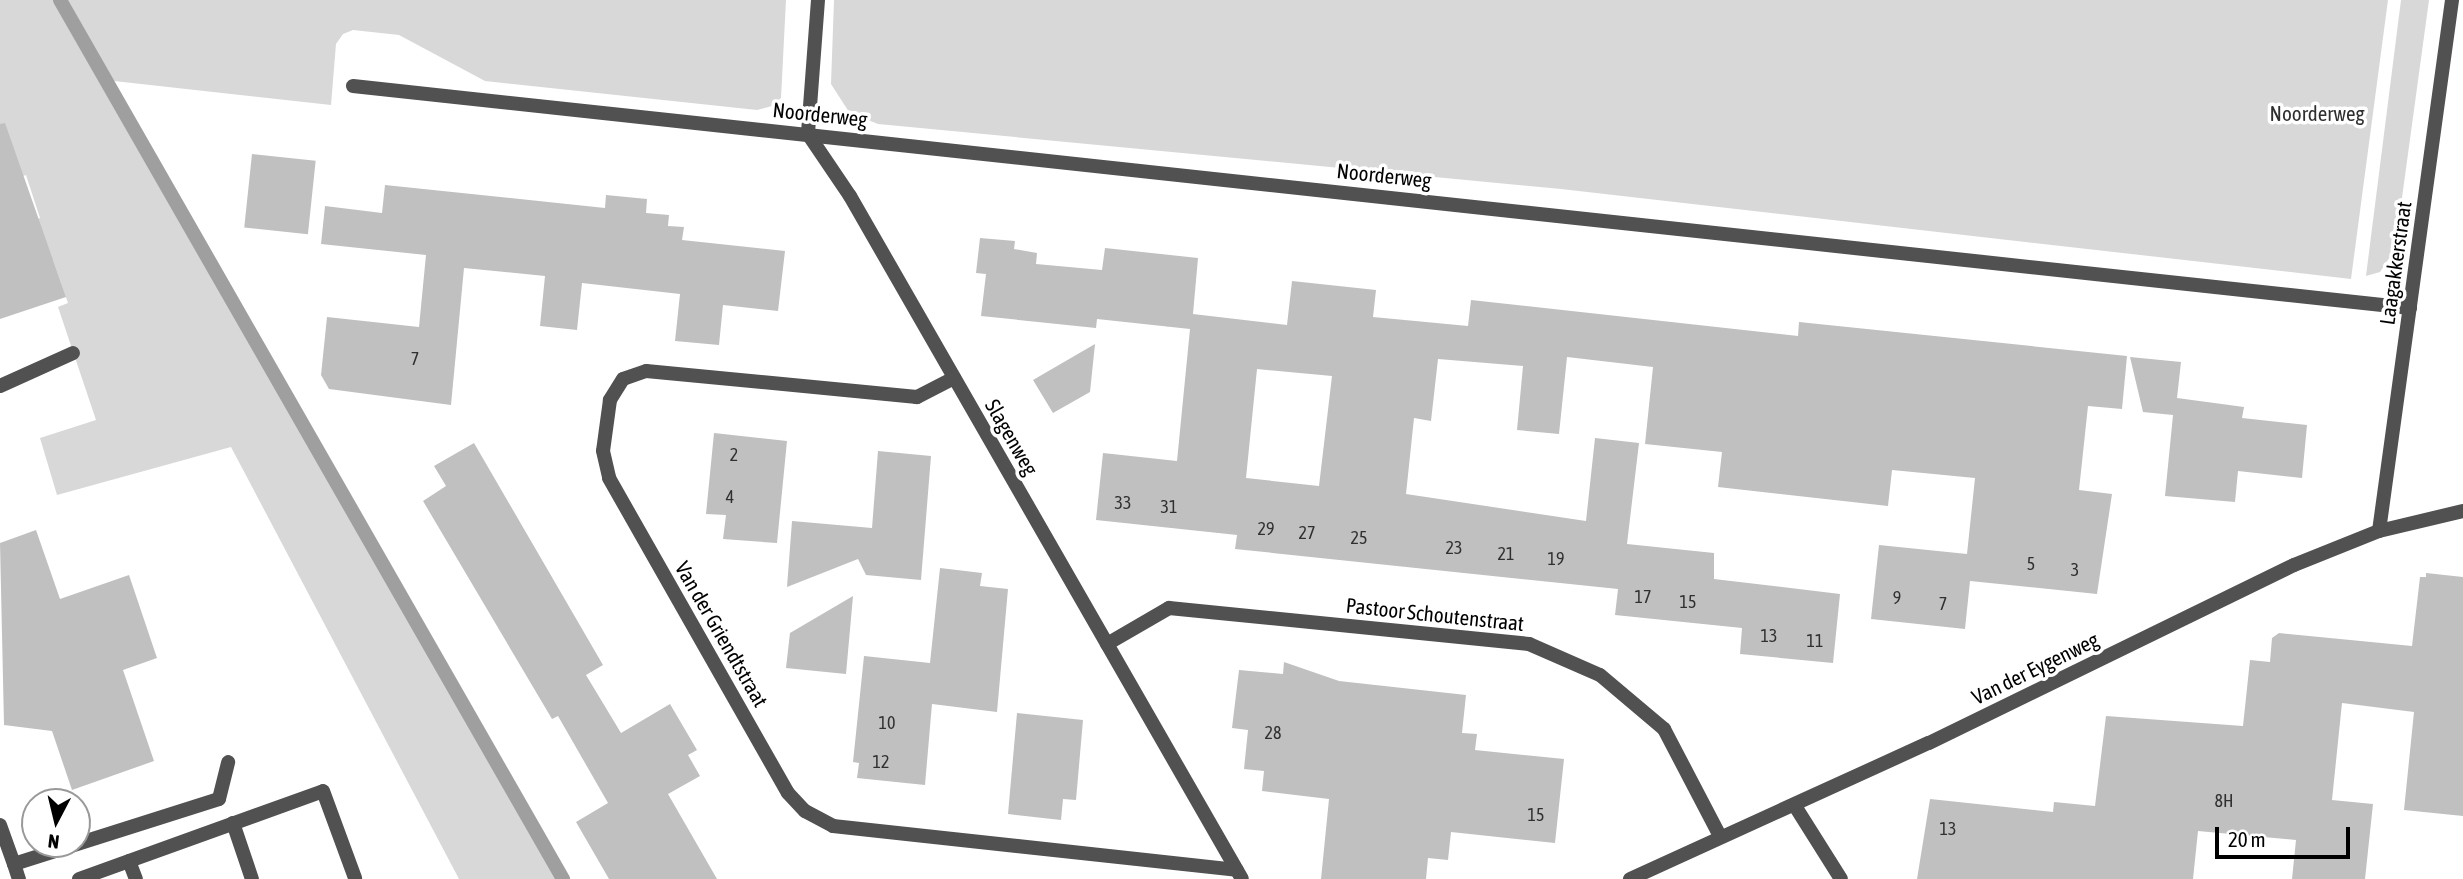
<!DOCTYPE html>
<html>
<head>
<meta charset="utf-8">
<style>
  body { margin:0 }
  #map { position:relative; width:2463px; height:879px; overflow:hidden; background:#fff; font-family:"Asap Condensed",sans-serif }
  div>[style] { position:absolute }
  .green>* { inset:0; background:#d8d8d8 }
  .stream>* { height:14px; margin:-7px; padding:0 7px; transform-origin:7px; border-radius:7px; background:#9f9f9f }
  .building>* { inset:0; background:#c0c0c0; transform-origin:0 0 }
  .lane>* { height:14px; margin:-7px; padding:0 7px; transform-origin:7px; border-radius:7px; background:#515151 }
  .street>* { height:14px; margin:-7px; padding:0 7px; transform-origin:7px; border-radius:7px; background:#515151 }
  span { translate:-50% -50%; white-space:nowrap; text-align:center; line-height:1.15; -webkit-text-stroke:7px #fff; paint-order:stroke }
  .number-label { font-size:18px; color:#303030 }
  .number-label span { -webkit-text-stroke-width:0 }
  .park-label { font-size:21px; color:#2f2f2f }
  .street-label { font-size:21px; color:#000 }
  .north { position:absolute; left:21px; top:788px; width:70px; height:70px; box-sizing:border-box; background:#fff; border:2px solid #999; border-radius:50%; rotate:187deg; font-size:19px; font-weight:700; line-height:28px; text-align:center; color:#000 }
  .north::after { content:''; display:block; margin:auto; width:24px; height:32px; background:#000; clip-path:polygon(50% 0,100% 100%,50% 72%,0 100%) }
  .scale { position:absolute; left:2215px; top:827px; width:135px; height:32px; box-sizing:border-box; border:4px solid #000; border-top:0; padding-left:9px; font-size:21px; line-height:24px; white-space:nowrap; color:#000; -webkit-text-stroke:5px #fff; paint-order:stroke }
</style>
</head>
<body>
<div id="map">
  <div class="green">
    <div style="clip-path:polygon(0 0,786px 0,781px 98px,772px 106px,757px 110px,485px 81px,399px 35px,353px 30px,343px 34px,336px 44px,331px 105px,105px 80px,563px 879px,459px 879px,231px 447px,57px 495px,40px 438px,96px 420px,58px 307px,68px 303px,53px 260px,21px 225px,40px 218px,26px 175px,0 184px)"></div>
    <div style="clip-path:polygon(834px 0,2388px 0,2351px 279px,1561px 189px,878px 124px,849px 112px,831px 84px)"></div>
    <div style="clip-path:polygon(2401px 0,2429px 0,2395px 249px,2380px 272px,2366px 276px)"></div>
  </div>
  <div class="stream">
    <div style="left:60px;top:0;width:1013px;rotate:60.22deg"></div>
  </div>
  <div class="building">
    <div style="clip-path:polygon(5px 123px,66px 297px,0 319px,0 124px)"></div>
    <div style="left:252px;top:154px;width:64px;height:74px;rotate:6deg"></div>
    <div style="clip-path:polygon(385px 185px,605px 208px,606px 195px,647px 199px,646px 213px,669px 215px,668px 226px,684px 227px,682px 240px,785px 251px,778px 311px,723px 305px,719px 345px,675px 341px,680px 294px,582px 283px,577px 330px,540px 326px,545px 276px,464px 268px,451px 405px,329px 389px,321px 375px,327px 317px,419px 327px,426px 255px,321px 244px,325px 206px,382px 213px)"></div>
    <div style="clip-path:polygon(evenodd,980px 238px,1015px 241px,1014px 249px,1037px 253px,1036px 264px,1102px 270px,1105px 248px,1198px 258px,1193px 314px,1287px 325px,1292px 281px,1376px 290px,1373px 317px,1468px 326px,1471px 300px,1798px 336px,1799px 322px,2127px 356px,2122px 409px,2088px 406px,2079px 490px,2112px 494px,2097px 594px,1970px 581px,1965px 629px,1871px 619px,1879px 545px,1967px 554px,1975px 478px,1892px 470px,1888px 506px,1718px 487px,1722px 452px,1645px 444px,1653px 367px,1567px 357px,1559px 434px,1517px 430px,1523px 366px,1438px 359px,1431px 421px,1414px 418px,1406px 494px,1586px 521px,1595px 438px,1639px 443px,1627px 544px,1714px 553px,1714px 579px,1840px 594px,1833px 663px,1740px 654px,1742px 628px,1615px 615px,1618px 589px,1235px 549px,1237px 535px,1096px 520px,1103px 453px,1177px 461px,1190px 329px,1097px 319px,1096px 328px,981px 316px,986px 274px,976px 273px,980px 238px,1257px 369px,1332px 376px,1319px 486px,1246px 478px,1257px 369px)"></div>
    <div style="clip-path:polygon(1095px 344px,1090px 392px,1053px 413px,1033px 380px)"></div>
    <div style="clip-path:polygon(2130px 357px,2181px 362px,2177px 398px,2244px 407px,2242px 418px,2307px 425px,2302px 478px,2238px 471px,2235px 502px,2165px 496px,2173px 415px,2143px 412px)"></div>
    <div style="clip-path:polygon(714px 433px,787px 441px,777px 543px,723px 539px,726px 515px,706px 514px)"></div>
    <div style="clip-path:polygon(474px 443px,603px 665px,586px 675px,621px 733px,670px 704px,697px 750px,688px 755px,700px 776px,668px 794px,717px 879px,609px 879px,576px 822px,608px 803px,558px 716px,552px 719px,423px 501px,446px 486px,434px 466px)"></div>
    <div style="clip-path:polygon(878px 451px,931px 456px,921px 580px,866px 575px,858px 559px,787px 587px,792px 521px,872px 528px)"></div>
    <div style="clip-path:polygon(36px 530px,60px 599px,129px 575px,157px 658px,123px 670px,154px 761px,72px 790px,52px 731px,4px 725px,0 543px)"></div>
    <div style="clip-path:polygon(940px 568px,982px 573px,980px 586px,1008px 589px,997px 712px,932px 704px,925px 785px,857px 778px,859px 763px,853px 762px,864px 656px,930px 663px)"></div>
    <div style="clip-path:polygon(2426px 573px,2463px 577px,2463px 816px,2404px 810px,2414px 712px,2342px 703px,2332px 800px,2373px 804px,2365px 879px,2292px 879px,2296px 840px,2198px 831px,2193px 879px,1917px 879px,1930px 799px,2053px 812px,2054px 802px,2095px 806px,2106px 716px,2243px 726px,2250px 660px,2270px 662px,2272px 638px,2279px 633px,2412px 646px,2420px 577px,2426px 577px)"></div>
    <div style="clip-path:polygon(853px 596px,846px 674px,786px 668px,790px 633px)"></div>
    <div style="clip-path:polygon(1284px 662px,1339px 681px,1466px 695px,1462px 733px,1477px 734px,1475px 750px,1564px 759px,1555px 843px,1451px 832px,1448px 860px,1428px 858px,1426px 879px,1321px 879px,1329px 799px,1262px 791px,1264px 771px,1244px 769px,1248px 730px,1232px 728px,1239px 670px,1283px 674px)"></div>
    <div style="clip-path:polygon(1017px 713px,1083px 720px,1076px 800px,1063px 799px,1061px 820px,1008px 814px)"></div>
  </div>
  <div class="lane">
    <div style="left:0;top:386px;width:80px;rotate:-24.3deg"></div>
    <div style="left:233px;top:823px;width:59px;rotate:71.3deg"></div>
    <div style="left:0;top:825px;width:41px;rotate:70.3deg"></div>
    <div style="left:14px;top:864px;width:215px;rotate:-17.6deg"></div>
    <div style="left:219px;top:799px;width:38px;rotate:-76deg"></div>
    <div style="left:129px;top:861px;width:19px;rotate:69deg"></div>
    <div style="left:14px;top:864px;width:16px;rotate:72deg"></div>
    <div style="left:79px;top:879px;width:259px;rotate:-19.8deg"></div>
    <div style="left:323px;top:791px;width:93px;rotate:69.8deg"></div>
  </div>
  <div class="street">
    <div style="left:818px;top:0;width:134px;rotate:94.3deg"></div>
    <div style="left:808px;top:134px;width:75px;rotate:55.9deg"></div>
    <div style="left:850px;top:196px;width:787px;rotate:60.15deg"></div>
    <div style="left:353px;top:86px;width:2069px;rotate:6.16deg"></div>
    <div style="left:954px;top:378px;width:42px;rotate:152.8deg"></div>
    <div style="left:917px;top:397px;width:272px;rotate:-174.5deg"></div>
    <div style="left:646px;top:371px;width:24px;rotate:161deg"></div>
    <div style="left:623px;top:379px;width:25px;rotate:122deg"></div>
    <div style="left:610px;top:400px;width:51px;rotate:97.8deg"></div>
    <div style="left:603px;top:451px;width:28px;rotate:77deg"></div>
    <div style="left:609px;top:478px;width:362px;rotate:60.4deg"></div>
    <div style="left:788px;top:793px;width:25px;rotate:47deg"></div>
    <div style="left:805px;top:811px;width:32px;rotate:28deg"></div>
    <div style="left:833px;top:826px;width:406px;rotate:6.2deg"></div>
    <div style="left:2379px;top:531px;width:536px;rotate:-82.17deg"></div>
    <div style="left:1107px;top:644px;width:72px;rotate:-30.1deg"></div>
    <div style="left:1169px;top:608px;width:362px;rotate:5.7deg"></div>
    <div style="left:1529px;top:644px;width:77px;rotate:23.6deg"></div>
    <div style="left:1600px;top:675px;width:84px;rotate:40.2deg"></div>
    <div style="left:1664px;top:729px;width:121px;rotate:62.4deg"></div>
    <div style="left:1795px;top:806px;width:86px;rotate:57.8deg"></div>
    <div style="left:1630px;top:879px;width:328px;rotate:-24.5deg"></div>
    <div style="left:1929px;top:743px;width:406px;rotate:-26deg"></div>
    <div style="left:2294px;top:565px;width:92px;rotate:-21.8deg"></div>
    <div style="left:2379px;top:531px;width:86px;rotate:-13.4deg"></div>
  </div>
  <div class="number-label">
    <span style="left:415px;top:359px">7</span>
    <span style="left:734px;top:455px">2</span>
    <span style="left:730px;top:497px">4</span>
    <span style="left:1123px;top:503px">33</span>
    <span style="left:1169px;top:507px">31</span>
    <span style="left:1266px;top:529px">29</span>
    <span style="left:1307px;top:533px">27</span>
    <span style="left:1359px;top:538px">25</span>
    <span style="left:1454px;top:548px">23</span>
    <span style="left:1506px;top:554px">21</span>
    <span style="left:1556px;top:559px">19</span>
    <span style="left:2031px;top:564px">5</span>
    <span style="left:2075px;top:570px">3</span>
    <span style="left:1643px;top:597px">17</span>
    <span style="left:1897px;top:598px">9</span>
    <span style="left:1688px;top:602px">15</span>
    <span style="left:1943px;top:604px">7</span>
    <span style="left:1769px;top:636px">13</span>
    <span style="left:1815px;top:641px">11</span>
    <span style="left:887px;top:723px">10</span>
    <span style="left:1273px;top:733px">28</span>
    <span style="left:881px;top:762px">12</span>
    <span style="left:2224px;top:801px">8H</span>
    <span style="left:1536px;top:815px">15</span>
    <span style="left:1948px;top:829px">13</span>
  </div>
  <div class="park-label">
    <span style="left:2317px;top:113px">Noorderweg</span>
  </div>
  <div class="street-label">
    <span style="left:820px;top:114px;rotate:6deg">Noorderweg</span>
    <span style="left:1384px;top:175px;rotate:6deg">Noorderweg</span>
    <span style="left:2395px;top:263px;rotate:-82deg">Laagakkerstraat</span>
    <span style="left:1012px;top:437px;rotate:60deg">Slagenweg</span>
    <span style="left:1435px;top:614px;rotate:6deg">Pastoor Schoutenstraat</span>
    <span style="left:722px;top:634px;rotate:60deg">Van der Griendtstraat</span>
    <span style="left:2035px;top:668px;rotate:-26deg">Van der Eygenweg</span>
  </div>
  <div class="north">N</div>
  <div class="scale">20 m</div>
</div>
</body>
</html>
